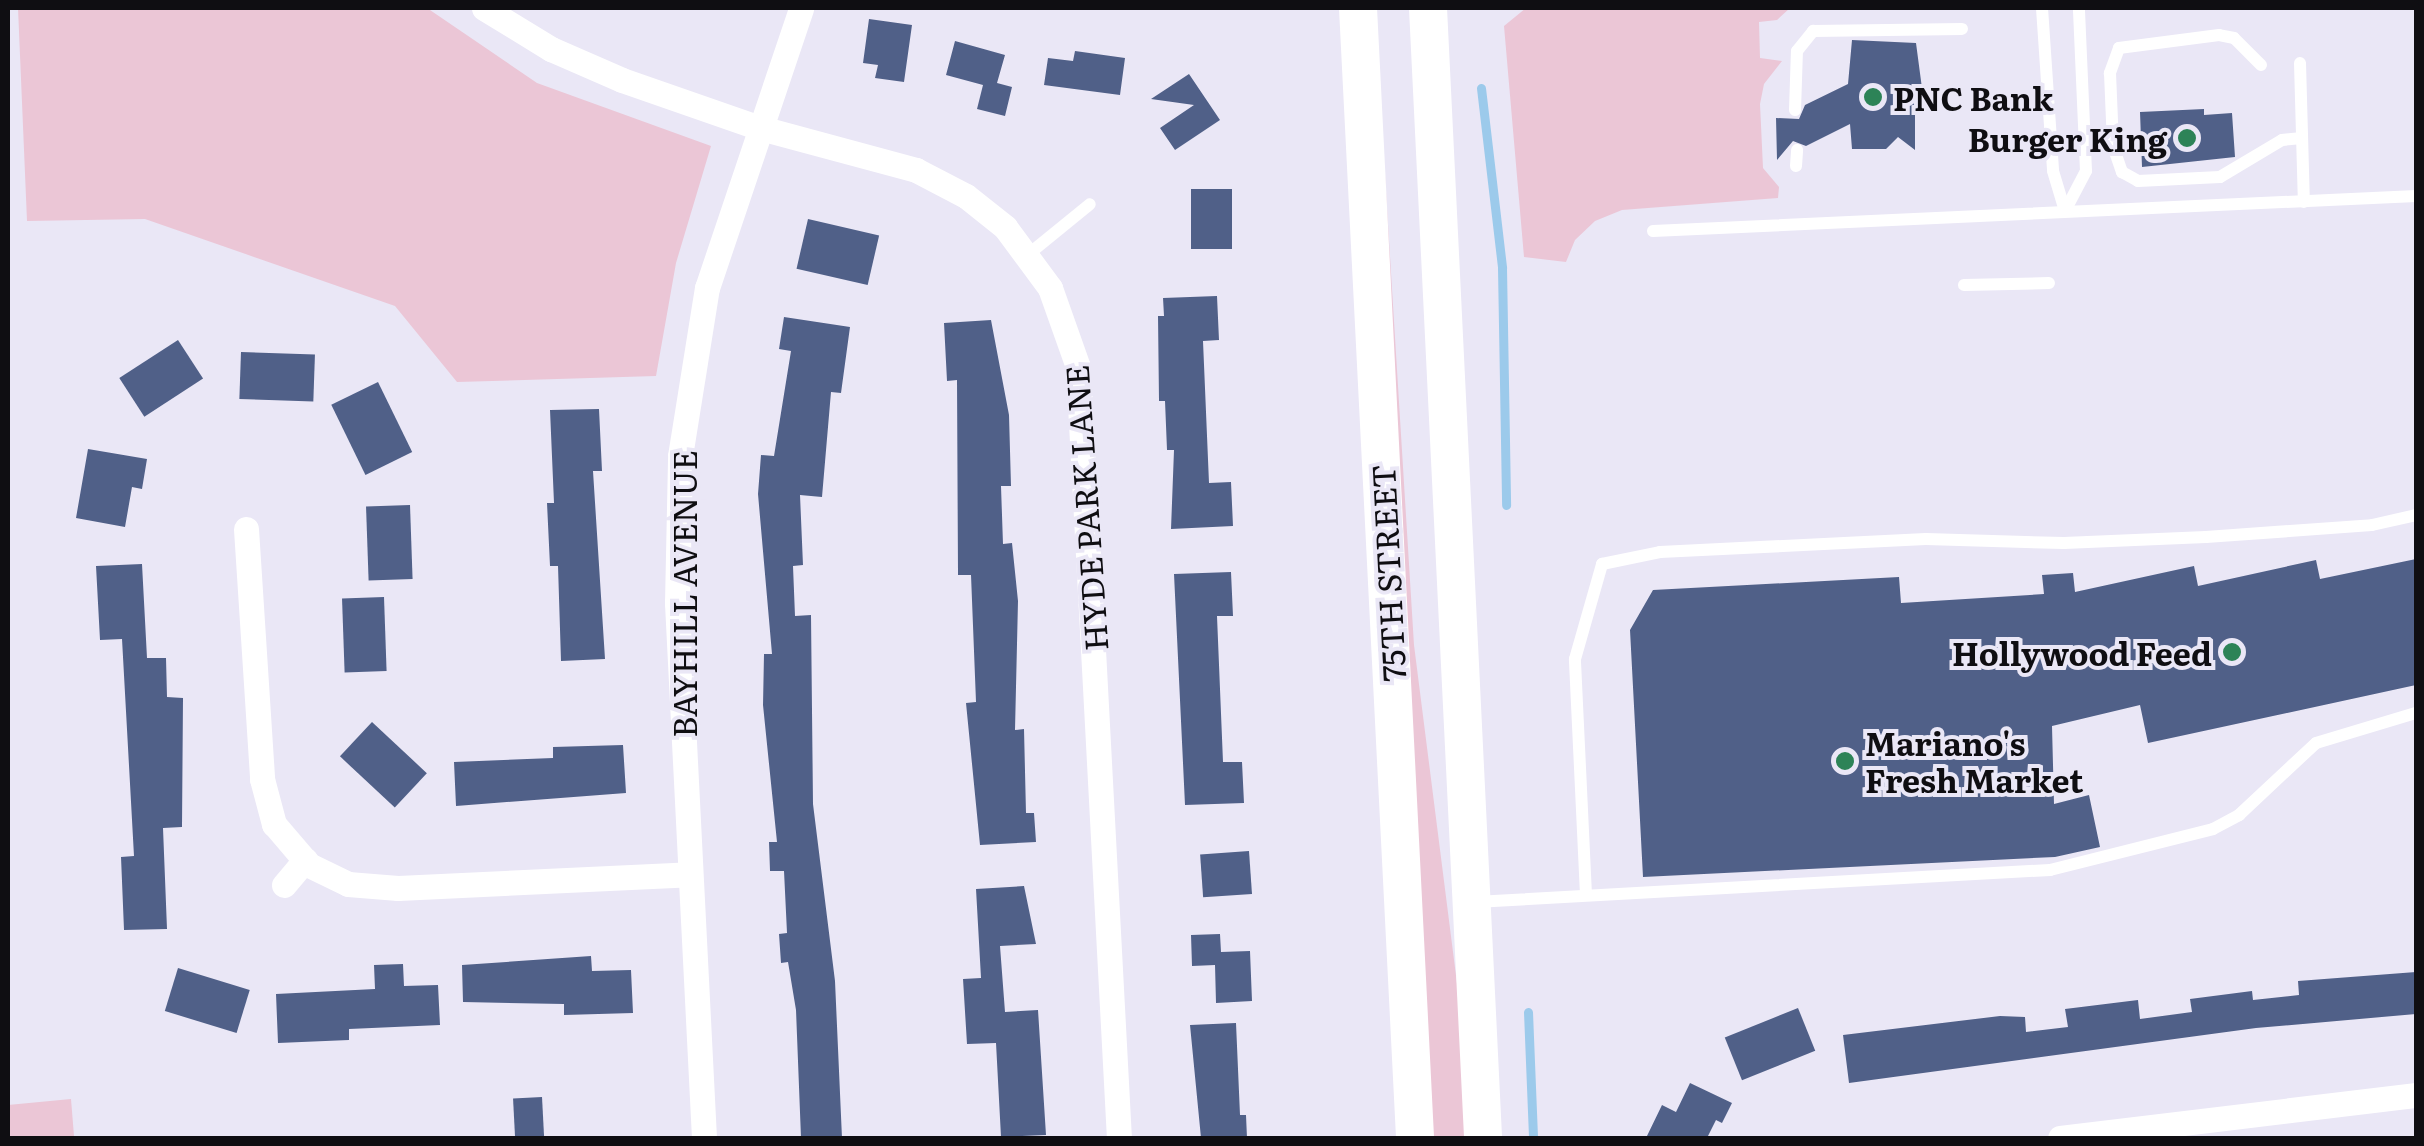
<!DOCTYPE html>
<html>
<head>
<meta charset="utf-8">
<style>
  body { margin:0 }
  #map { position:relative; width:2424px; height:1146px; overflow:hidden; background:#eae7f6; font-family:Literata,serif }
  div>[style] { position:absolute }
  .green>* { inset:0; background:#ebc6d6 }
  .stream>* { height:9px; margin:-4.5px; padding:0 4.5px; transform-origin:4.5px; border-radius:4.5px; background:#9ccaeb }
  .building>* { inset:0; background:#506088; transform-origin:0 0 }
  .service>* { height:12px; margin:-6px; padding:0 6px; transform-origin:6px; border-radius:6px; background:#fff }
  .minor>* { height:25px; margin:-12.5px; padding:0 12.5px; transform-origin:12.5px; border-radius:12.5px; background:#fff }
  .secondary>* { height:38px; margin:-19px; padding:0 19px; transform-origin:19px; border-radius:19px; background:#fff }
  .dots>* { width:28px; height:28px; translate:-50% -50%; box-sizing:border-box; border:5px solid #eae7f6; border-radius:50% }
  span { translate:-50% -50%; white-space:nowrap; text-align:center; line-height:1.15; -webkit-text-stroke:8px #eae7f6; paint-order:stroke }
  .poi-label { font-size:32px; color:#0f0e12; font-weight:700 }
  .left { translate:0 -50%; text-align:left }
  .right { translate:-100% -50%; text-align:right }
  .street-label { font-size:32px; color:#0f0e12 }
  .frame { position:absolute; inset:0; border:10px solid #0f0e12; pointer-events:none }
</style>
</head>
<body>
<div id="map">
  <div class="green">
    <div style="clip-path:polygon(18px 8px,427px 8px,537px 83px,711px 146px,676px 263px,656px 376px,457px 382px,395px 306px,145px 219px,27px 221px)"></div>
    <div style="clip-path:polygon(1526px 8px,1790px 8px,1777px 20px,1759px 22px,1760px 58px,1782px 61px,1764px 84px,1760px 104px,1763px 168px,1779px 187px,1778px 198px,1622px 210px,1595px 221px,1575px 240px,1566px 262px,1524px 257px,1504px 26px)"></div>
    <div style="clip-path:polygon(1378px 62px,1414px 645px,1460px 1007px,1466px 1138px,1433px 1138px)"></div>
    <div style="clip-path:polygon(71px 1099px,74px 1136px,8px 1138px,8px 1105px)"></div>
  </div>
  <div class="stream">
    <div style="left:1481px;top:88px;width:181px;rotate:83.3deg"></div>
    <div style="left:1502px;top:268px;width:237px;rotate:89deg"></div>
    <div style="left:1528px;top:1012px;width:126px;rotate:87.7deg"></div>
  </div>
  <div class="building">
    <div style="clip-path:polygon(869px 19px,912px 25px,904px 82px,875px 78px,878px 65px,863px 63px)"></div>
    <div style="clip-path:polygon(1852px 40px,1916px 43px,1925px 111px,1915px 111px,1915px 150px,1898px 137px,1886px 149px,1852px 149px,1850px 124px,1806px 146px,1793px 141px,1777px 160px,1776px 118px,1799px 119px,1805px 105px,1848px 84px)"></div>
    <div style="clip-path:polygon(955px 41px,1005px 55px,997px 83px,1012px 87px,1005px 116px,977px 109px,983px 85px,946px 75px)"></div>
    <div style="clip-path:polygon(1075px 51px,1125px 58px,1120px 95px,1044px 85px,1048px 58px,1073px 61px)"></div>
    <div style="clip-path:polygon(1189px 74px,1220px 120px,1175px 150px,1160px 128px,1194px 105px,1151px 99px)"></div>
    <div style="clip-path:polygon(2204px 109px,2204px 115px,2232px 113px,2235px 157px,2142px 167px,2140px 112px)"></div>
    <div style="left:1191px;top:189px;width:41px;height:60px"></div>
    <div style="left:808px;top:219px;width:73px;height:51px;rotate:13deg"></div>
    <div style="clip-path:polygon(1217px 296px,1219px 340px,1203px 341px,1209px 483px,1231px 482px,1233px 526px,1171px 529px,1174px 450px,1167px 450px,1165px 401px,1159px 401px,1158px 316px,1164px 316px,1163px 298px)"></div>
    <div style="clip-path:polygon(784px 317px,850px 327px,841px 393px,831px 392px,822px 497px,800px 495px,803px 565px,793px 566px,795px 616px,811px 615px,813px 804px,835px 981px,842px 1138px,801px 1138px,796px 1010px,788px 962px,781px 963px,779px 934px,787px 933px,784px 871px,770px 871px,769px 842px,777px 842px,763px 705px,764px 654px,772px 654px,758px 494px,761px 455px,774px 456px,791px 351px,779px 349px)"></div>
    <div style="clip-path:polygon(991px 320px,1009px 415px,1011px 486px,1001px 486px,1003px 544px,1012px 543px,1018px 601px,1015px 730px,1024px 729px,1026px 813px,1034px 813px,1036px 842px,980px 845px,966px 703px,976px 702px,971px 575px,958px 575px,957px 380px,947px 381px,944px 323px)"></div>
    <div style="left:178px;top:340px;width:46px;height:70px;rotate:57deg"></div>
    <div style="left:241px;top:352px;width:74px;height:47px;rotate:2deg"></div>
    <div style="left:378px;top:382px;width:78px;height:52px;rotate:64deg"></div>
    <div style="clip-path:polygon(599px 409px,602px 471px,593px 471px,605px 659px,561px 661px,558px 566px,550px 566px,547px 503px,554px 503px,550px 410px)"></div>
    <div style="clip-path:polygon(88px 449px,147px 459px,142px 489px,132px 487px,125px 527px,76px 518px)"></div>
    <div style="left:410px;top:505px;width:74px;height:44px;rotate:88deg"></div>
    <div style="clip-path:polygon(2416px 559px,2416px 685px,2148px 743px,2140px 705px,2052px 726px,2054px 804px,2089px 795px,2100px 847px,2055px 857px,1643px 877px,1630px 630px,1653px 590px,1899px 577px,1901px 603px,2044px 594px,2042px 575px,2073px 573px,2075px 592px,2194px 566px,2198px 586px,2316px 560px,2320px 579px)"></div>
    <div style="clip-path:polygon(142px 564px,147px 658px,166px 658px,167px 697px,183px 698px,182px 827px,163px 828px,167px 929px,124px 930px,121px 857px,134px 856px,122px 639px,100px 640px,96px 566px)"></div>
    <div style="clip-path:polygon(1231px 572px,1233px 616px,1217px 616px,1223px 762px,1242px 762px,1244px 803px,1185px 805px,1174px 574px)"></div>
    <div style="left:384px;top:597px;width:74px;height:42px;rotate:88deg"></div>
    <div style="left:372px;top:722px;width:75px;height:47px;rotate:43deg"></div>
    <div style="clip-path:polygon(623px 745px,626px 793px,456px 806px,454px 762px,553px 758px,553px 747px)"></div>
    <div style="left:1249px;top:851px;width:43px;height:49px;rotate:86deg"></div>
    <div style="clip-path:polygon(1024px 886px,1036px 944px,1000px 946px,1005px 1012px,1038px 1010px,1046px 1135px,1001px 1137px,996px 1043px,967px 1044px,963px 979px,981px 978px,976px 889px)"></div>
    <div style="clip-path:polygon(1220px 934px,1221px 952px,1250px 951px,1252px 1001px,1216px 1003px,1215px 965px,1192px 966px,1191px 935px)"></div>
    <div style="clip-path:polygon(591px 956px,592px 971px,631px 970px,633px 1013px,564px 1015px,564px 1004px,463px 1002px,462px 965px)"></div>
    <div style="clip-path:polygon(403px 964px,404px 986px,438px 985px,440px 1025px,349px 1029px,349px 1040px,278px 1043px,276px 994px,375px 989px,374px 965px)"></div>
    <div style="left:178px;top:968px;width:75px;height:45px;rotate:17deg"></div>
    <div style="clip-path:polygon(2416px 972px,2416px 1014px,2256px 1028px,1849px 1083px,1843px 1035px,2000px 1016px,2025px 1017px,2026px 1032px,2068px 1027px,2065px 1009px,2138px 1000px,2140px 1019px,2192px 1012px,2190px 999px,2252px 991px,2253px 1000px,2299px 995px,2298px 981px)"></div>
    <div style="left:1798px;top:1008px;width:46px;height:79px;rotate:68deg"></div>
    <div style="clip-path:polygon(1236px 1023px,1240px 1115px,1246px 1115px,1247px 1138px,1201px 1138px,1190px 1025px)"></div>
    <div style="clip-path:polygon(1690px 1083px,1732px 1103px,1722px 1123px,1716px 1120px,1707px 1138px,1646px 1138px,1662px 1105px,1676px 1112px)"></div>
    <div style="left:542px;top:1097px;width:41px;height:29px;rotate:87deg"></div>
  </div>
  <div class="service">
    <div style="left:2042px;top:8px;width:163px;rotate:86.1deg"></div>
    <div style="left:2053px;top:171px;width:42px;rotate:73.3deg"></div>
    <div style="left:2300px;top:63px;width:139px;rotate:88.4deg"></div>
    <div style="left:2261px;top:65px;width:38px;rotate:-135deg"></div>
    <div style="left:2234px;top:38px;width:15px;rotate:-169deg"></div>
    <div style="left:2219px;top:35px;width:101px;rotate:172.6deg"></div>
    <div style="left:2119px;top:48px;width:27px;rotate:110deg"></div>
    <div style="left:2110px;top:73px;width:73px;rotate:87.6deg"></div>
    <div style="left:2113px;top:146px;width:28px;rotate:71deg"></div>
    <div style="left:2122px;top:172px;width:18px;rotate:29deg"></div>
    <div style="left:2138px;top:181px;width:82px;rotate:-2.8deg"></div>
    <div style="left:2220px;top:177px;width:72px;rotate:-30.8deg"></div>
    <div style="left:2282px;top:140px;width:20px;rotate:-6deg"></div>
    <div style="left:1795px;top:110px;width:59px;rotate:-88.1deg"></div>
    <div style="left:1797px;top:51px;width:26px;rotate:-51deg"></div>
    <div style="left:1813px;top:31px;width:149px;rotate:-0.8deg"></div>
    <div style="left:1796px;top:166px;width:16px;rotate:-86deg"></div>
    <div style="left:2065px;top:211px;width:45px;rotate:-62.3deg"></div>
    <div style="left:2086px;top:171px;width:163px;rotate:-92.5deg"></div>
    <div style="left:1653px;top:231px;width:764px;rotate:-2.63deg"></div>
    <div style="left:1030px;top:253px;width:77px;rotate:-39.2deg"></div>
    <div style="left:1964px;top:285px;width:85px;rotate:-1.3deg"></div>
    <div style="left:1586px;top:895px;width:236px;rotate:-92.7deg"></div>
    <div style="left:1575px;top:659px;width:99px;rotate:-74.1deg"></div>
    <div style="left:1602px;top:564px;width:59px;rotate:-11.7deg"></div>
    <div style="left:1660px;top:552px;width:266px;rotate:-2.8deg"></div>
    <div style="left:1926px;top:539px;width:138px;rotate:1.7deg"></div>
    <div style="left:2064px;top:543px;width:142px;rotate:-2.4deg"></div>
    <div style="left:2206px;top:537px;width:166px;rotate:-4.1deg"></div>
    <div style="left:2372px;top:525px;width:45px;rotate:-12.8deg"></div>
    <div style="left:1475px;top:902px;width:576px;rotate:-3.19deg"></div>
    <div style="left:2050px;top:870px;width:168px;rotate:-14.1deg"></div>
    <div style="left:2213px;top:829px;width:30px;rotate:-28deg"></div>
    <div style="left:2239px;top:815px;width:105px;rotate:-43.1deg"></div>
    <div style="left:2316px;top:743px;width:104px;rotate:-16.7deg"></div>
  </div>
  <div class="minor">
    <div style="left:484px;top:8px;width:79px;rotate:31.5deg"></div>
    <div style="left:551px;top:49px;width:77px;rotate:23.6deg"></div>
    <div style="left:622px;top:80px;width:143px;rotate:19.2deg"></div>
    <div style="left:757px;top:127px;width:165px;rotate:15.1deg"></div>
    <div style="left:916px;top:170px;width:56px;rotate:27.5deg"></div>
    <div style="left:966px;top:196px;width:50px;rotate:38.5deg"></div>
    <div style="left:1005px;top:227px;width:76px;rotate:53.6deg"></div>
    <div style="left:1050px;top:288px;width:84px;rotate:70.5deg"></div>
    <div style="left:1078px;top:367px;width:772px;rotate:86.96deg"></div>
    <div style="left:246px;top:529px;width:251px;rotate:86.3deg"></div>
    <div style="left:262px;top:779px;width:47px;rotate:75.1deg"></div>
    <div style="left:274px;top:824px;width:54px;rotate:49.5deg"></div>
    <div style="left:309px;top:865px;width:43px;rotate:26deg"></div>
    <div style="left:348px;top:884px;width:50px;rotate:4.6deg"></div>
    <div style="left:398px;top:888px;width:292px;rotate:-2.7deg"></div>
    <div style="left:284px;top:885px;width:33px;rotate:-50deg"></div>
    <div style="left:704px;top:1138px;width:536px;rotate:-92.89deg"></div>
    <div style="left:677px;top:603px;width:147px;rotate:-88.8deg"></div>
    <div style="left:680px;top:456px;width:170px;rotate:-80.9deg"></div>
    <div style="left:707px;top:288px;width:295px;rotate:-71.4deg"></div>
    <div style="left:2060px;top:1138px;width:359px;rotate:-6.9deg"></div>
  </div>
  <div class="secondary">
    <div style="left:1358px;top:8px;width:1131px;rotate:87.11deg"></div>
    <div style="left:1428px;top:8px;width:1131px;rotate:87.21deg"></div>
  </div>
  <div class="dots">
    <div style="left:1873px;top:97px;background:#2d8357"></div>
    <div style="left:2187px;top:138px;background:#2d8357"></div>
    <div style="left:2232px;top:652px;background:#2d8357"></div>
    <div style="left:1845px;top:761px;background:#2d8357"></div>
  </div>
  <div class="poi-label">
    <span class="left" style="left:1893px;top:97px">PNC Bank</span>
    <span class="right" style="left:2167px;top:138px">Burger King</span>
    <span class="right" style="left:2212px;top:652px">Hollywood Feed</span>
    <span class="left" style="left:1865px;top:761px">Mariano's<br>Fresh Market</span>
  </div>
  <div class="street-label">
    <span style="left:1085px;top:508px;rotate:-94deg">HYDE PARK LANE</span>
    <span style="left:1387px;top:573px;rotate:-93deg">75TH STREET</span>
    <span style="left:683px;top:594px;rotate:-90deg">BAYHILL AVENUE</span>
  </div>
  <div class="frame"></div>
</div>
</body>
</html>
